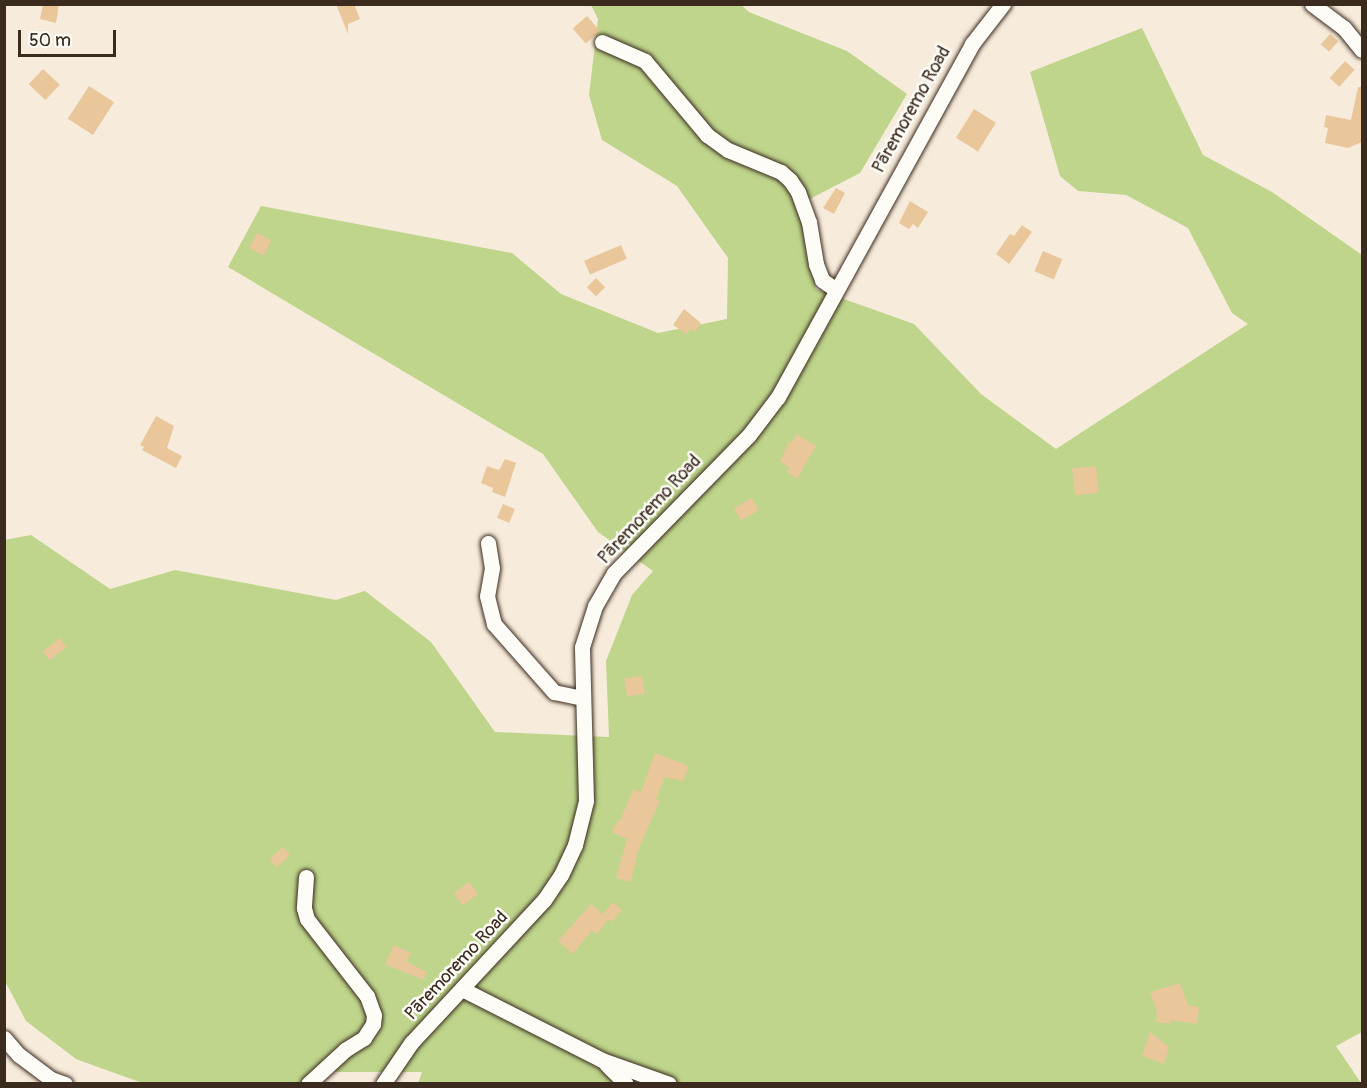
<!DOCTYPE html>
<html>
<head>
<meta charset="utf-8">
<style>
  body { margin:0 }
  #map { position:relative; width:1367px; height:1088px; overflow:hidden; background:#f7ecdb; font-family:Pangolin,sans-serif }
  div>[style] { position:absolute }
  .green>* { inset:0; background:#bed58b }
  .building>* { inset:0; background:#eac69b; transform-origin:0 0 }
  .roads { filter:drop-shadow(0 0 2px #3b2a1e) drop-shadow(0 0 2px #3b2a1e) }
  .minor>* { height:15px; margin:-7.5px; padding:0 7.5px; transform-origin:7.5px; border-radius:7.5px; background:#fdfcf7 }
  span { translate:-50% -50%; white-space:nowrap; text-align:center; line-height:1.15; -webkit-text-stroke:5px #fdfcf7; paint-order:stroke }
  .street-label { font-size:18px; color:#3b2a1e }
  .frame { position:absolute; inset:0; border:6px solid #3b2a1e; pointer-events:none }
  .scale { position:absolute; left:18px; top:30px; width:98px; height:27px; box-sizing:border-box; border:3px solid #3b2a1e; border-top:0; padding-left:8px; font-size:18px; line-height:21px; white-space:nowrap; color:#3b2a1e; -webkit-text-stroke:4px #fdfcf7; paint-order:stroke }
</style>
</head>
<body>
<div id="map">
  <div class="green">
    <div style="clip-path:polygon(591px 5px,741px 5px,749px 12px,847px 51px,907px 94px,860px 173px,802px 203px,816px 289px,914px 324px,981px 394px,1056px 449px,1248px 324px,1232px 313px,1188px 228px,1126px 195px,1078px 191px,1060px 176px,1030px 72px,1142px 28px,1203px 155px,1272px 192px,1362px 255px,1362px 1032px,1336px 1046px,1361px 1083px,418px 1083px,422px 1072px,315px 1072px,308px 1084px,145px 1084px,76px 1059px,26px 1021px,5px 981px,4px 540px,31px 535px,110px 589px,175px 570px,336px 600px,365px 591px,431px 642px,495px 732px,609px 737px,606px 661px,632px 595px,653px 571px,598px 532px,543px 454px,228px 267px,261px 206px,512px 253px,561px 294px,658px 333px,727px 319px,728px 258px,677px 186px,602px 140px,589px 95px,598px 19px)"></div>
  </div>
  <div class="building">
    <div style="clip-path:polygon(43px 4px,59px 4px,56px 23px,40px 19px)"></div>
    <div style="clip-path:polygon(336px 4px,354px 4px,360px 19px,348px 24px,348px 34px)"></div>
    <div style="left:587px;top:16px;width:20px;height:19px;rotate:49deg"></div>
    <div style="left:1330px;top:34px;width:11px;height:14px;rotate:41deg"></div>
    <div style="left:1345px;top:61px;width:13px;height:23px;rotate:42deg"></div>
    <div style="left:43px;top:69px;width:23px;height:21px;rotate:43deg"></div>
    <div style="left:89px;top:86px;width:30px;height:39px;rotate:33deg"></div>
    <div style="clip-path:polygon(1358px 87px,1362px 87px,1362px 142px,1348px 148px,1325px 143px,1328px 128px,1324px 127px,1326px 115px,1351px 120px)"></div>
    <div style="left:974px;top:109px;width:26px;height:34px;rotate:32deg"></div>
    <div style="clip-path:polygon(836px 188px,845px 193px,834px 214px,823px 208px)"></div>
    <div style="clip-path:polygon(910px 201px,928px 212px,918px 228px,913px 224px,909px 229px,899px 223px)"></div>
    <div style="clip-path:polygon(1022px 225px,1032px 232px,1009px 264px,996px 254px,1010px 234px,1014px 236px)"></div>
    <div style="left:257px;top:233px;width:16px;height:17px;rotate:27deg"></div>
    <div style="left:621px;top:245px;width:15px;height:40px;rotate:67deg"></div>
    <div style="left:1043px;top:251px;width:21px;height:22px;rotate:23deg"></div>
    <div style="left:596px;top:278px;width:13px;height:13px;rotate:45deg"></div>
    <div style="clip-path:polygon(684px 309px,701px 323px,695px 332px,690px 329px,687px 334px,673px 325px)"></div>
    <div style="clip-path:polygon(156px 416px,174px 426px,167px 448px,182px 456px,176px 468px,142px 450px,144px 447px,140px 445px)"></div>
    <div style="clip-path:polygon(797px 434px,816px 446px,797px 479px,787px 472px,790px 468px,780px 462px,789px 441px,792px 443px)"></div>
    <div style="clip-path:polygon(505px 459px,516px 463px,505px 497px,492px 492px,493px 488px,481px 483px,487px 466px,499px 470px)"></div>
    <div style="left:1096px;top:466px;width:27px;height:24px;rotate:84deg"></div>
    <div style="left:752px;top:498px;width:14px;height:21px;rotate:60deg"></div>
    <div style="left:503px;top:504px;width:13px;height:15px;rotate:23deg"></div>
    <div style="left:60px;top:638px;width:11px;height:22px;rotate:52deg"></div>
    <div style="left:642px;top:676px;width:18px;height:18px;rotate:81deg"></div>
    <div style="clip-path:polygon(655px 753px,689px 766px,683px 781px,665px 777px,656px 799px,660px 800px,638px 851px,631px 882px,616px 878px,627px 839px,612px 832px,618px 820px,620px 821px,633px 789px,641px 792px)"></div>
    <div style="left:283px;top:847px;width:11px;height:18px;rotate:49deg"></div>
    <div style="left:469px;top:882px;width:15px;height:19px;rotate:53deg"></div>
    <div style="clip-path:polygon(613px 902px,622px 910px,612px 922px,609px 919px,597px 934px,592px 930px,573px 954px,558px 941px,591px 904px,607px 918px,603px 914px)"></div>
    <div style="clip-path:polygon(394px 945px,411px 953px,407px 962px,427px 972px,423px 980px,385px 964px)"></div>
    <div style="clip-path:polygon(1180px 983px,1188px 1005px,1199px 1007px,1197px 1024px,1171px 1020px,1171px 1024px,1156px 1022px,1157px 1012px,1150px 992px)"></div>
    <div style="clip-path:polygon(1150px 1032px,1169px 1047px,1164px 1064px,1142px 1056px)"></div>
  </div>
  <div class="roads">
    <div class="minor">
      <div style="left:1312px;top:4px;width:40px;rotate:37deg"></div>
      <div style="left:1344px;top:28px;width:28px;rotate:51deg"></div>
      <div style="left:602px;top:42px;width:47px;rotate:23.8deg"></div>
      <div style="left:645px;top:61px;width:97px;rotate:50deg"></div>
      <div style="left:707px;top:135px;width:26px;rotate:36deg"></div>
      <div style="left:728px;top:150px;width:57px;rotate:22.5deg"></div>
      <div style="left:781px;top:172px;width:12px;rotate:42deg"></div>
      <div style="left:790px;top:180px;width:14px;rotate:56deg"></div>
      <div style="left:798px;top:192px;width:32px;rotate:70deg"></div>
      <div style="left:809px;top:222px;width:43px;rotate:80.5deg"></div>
      <div style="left:816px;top:264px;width:17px;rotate:69deg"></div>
      <div style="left:822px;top:280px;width:16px;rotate:35deg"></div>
      <div style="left:488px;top:543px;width:25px;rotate:81deg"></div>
      <div style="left:492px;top:568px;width:28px;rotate:100deg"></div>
      <div style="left:487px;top:596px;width:29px;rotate:76deg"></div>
      <div style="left:494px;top:624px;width:91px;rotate:48.6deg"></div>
      <div style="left:554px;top:692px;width:29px;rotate:12deg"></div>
      <div style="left:306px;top:877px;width:31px;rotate:94deg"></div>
      <div style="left:304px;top:908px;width:11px;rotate:75deg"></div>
      <div style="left:307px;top:919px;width:98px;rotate:52.1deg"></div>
      <div style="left:367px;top:996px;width:20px;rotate:70deg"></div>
      <div style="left:374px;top:1015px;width:9px;rotate:96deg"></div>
      <div style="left:373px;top:1024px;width:17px;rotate:123deg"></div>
      <div style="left:364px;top:1038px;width:22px;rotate:148deg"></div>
      <div style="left:345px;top:1050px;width:50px;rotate:137.4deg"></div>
      <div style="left:462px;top:989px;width:157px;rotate:26.9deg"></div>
      <div style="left:602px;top:1060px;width:71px;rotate:19.7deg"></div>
      <div style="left:4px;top:1038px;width:23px;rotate:49deg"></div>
      <div style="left:19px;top:1055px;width:40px;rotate:37deg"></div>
      <div style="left:51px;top:1079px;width:15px;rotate:20deg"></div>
      <div style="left:606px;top:1064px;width:28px;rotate:45deg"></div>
      <div style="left:383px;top:1084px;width:50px;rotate:-55.7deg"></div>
      <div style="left:411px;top:1043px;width:195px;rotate:-47.1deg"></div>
      <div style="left:544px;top:900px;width:30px;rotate:-56deg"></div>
      <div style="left:561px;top:875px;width:33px;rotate:-65deg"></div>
      <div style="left:575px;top:845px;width:45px;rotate:-76deg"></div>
      <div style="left:586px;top:801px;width:154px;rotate:-91.5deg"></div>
      <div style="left:582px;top:647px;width:43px;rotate:-72.4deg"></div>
      <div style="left:595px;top:606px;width:38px;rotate:-60deg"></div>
      <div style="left:614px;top:573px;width:193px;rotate:-45.6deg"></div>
      <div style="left:749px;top:435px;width:48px;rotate:-52.7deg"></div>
      <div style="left:778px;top:397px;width:403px;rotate:-61.2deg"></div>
      <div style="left:972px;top:44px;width:51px;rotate:-52.2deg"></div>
    </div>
  </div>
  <div class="street-label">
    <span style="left:912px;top:110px;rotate:-61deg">Pāremoremo Road</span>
    <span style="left:650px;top:510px;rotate:-47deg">Pāremoremo Road</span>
    <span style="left:457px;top:966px;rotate:-47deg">Pāremoremo Road</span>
  </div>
  <div class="frame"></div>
  <div class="scale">50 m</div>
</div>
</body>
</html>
